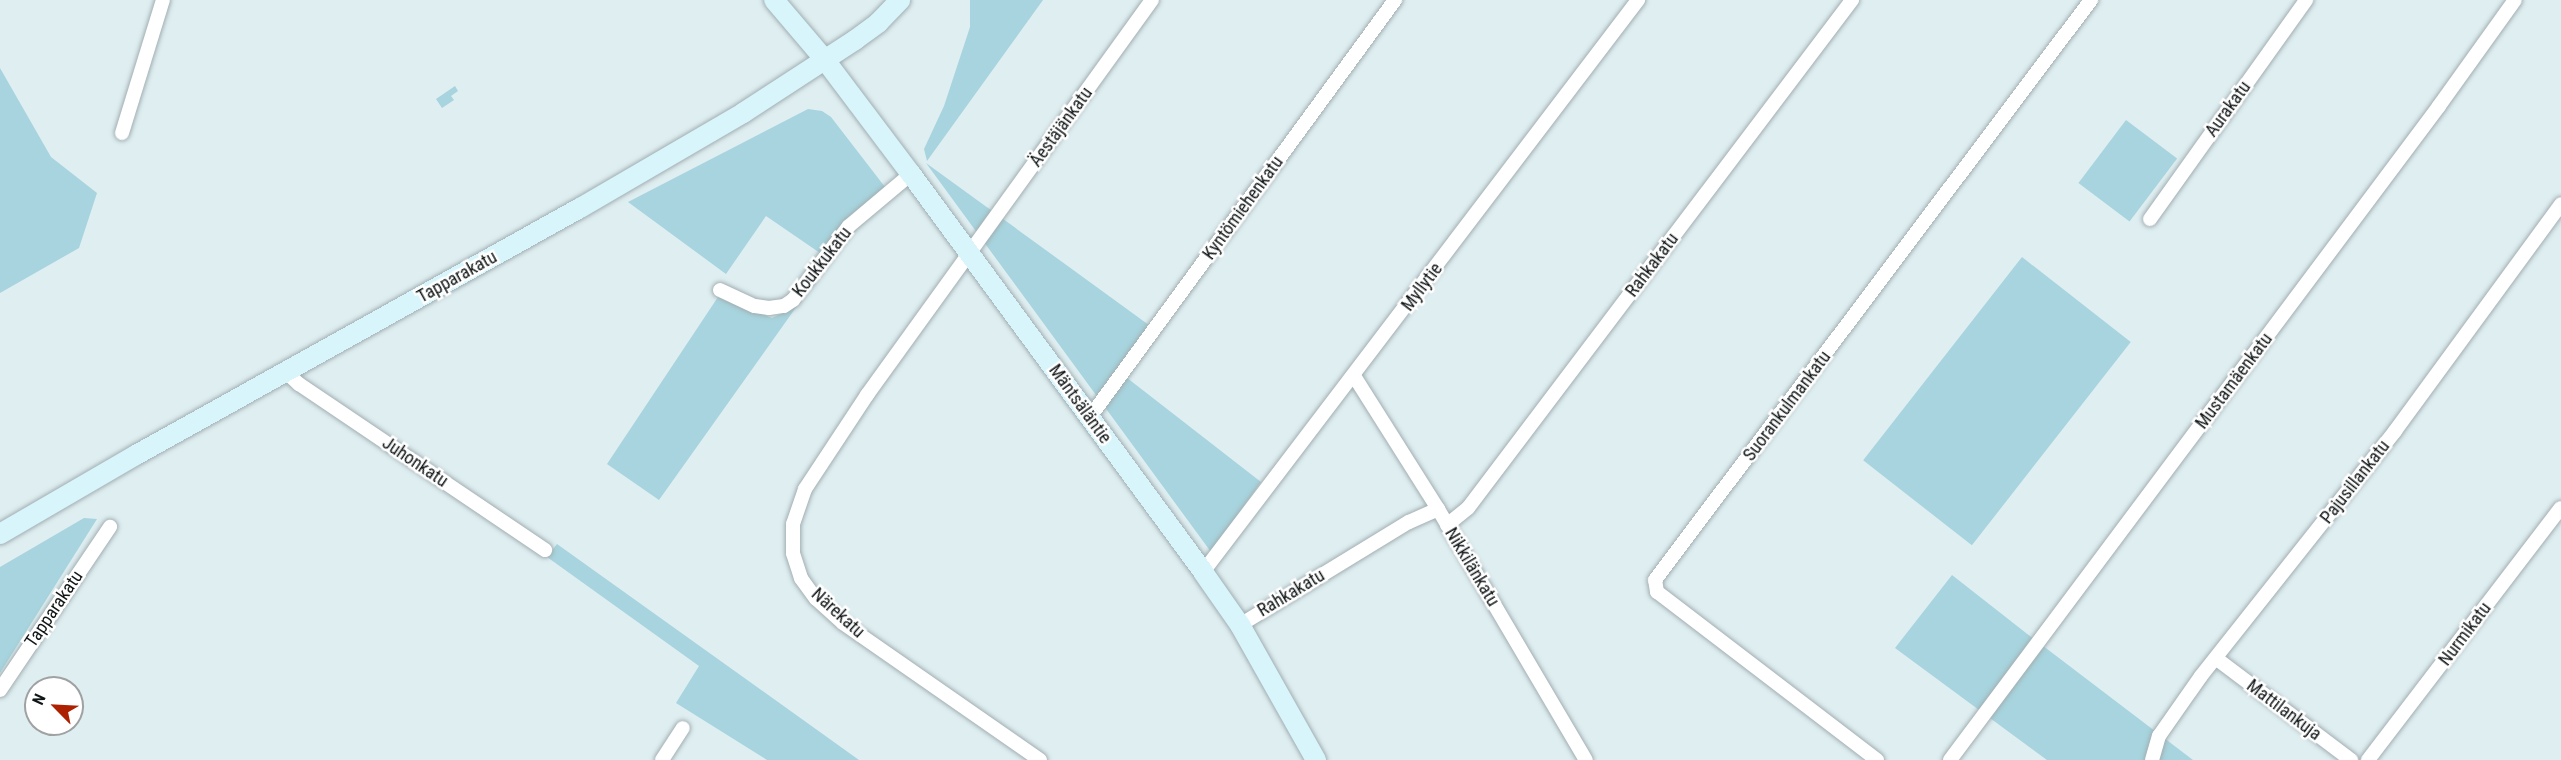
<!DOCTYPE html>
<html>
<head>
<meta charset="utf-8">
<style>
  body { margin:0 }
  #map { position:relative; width:2561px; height:760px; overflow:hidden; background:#dfeef1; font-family:"Roboto Condensed",sans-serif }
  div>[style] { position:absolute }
  .green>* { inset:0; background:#a7d4de; transform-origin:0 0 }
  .roads { filter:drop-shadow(0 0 2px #a1aeb2) drop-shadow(0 0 2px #a1aeb2) }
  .street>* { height:14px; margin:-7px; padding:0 7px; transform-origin:7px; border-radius:7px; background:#fff }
  .secondary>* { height:20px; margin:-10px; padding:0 10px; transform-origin:10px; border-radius:10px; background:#d7f5fb }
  span { translate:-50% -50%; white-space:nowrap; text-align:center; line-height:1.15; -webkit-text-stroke:5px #fff; paint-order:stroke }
  .street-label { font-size:18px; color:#101516 }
  .north { position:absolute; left:24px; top:676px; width:60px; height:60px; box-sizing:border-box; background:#fff; border:2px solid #9fa1a2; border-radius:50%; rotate:294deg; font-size:16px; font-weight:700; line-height:24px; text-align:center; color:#101516 }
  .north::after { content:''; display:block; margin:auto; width:21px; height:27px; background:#ae2100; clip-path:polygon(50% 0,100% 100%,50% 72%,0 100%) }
</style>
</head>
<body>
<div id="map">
  <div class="green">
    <div style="clip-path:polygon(970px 0,1043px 0,927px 161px,924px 149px,944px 106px,970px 27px)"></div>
    <div style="clip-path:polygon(0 68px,51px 157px,97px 193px,79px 248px,0 293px)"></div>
    <div style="clip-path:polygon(455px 86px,458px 91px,451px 96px,454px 100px,442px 108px,436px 99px)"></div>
    <div style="clip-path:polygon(808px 109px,822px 111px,831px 117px,885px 187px,839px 229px,820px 253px,766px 216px,726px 274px,628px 202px)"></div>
    <div style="left:2126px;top:120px;width:64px;height:79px;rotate:37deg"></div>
    <div style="clip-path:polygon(926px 163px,1153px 328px,1122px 374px,1261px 482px,1211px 552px)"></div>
    <div style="left:2022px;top:257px;width:138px;height:258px;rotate:38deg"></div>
    <div style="clip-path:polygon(718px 297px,772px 318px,797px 306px,659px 500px,607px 464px)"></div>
    <div style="clip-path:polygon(84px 518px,97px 519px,0 673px,0 567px)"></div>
    <div style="clip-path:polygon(557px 544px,859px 760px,767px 760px,676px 703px,699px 666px,547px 557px)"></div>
    <div style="clip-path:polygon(1952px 575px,2026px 633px,2193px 760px,2047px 760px,1895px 648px)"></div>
  </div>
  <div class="roads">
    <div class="street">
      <div style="left:122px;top:133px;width:139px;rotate:-72.9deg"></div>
      <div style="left:2150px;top:219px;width:269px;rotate:-54.5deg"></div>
      <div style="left:720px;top:290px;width:38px;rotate:25deg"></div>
      <div style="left:755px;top:306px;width:14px;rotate:8deg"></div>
      <div style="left:769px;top:308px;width:15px;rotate:-8deg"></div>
      <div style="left:784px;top:306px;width:11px;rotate:-34deg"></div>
      <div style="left:793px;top:300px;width:93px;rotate:-52.9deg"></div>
      <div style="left:849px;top:226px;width:81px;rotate:-40deg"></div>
      <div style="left:286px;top:372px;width:18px;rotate:43deg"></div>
      <div style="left:299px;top:384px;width:297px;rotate:34deg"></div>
      <div style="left:1354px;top:376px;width:157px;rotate:57.7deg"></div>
      <div style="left:1438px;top:509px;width:291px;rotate:59.5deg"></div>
      <div style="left:1090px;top:417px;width:517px;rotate:-53.82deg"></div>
      <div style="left:1447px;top:525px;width:27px;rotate:-39deg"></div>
      <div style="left:1468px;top:508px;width:637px;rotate:-52.91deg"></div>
      <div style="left:1203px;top:572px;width:719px;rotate:-52.75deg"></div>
      <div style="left:1240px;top:625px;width:198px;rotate:-31.4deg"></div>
      <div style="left:1409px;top:522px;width:32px;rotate:-24deg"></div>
      <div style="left:2217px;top:659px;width:168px;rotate:37deg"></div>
      <div style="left:0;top:690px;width:197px;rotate:-56deg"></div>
      <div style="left:662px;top:760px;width:38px;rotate:-57deg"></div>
      <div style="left:1040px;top:760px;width:240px;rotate:-145.2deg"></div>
      <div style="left:843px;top:623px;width:36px;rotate:-138deg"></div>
      <div style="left:816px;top:599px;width:26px;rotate:-126deg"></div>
      <div style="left:801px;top:578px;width:26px;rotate:-108deg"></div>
      <div style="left:793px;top:553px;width:29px;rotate:-90deg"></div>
      <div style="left:793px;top:524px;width:37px;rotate:-71deg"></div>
      <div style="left:805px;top:489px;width:113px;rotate:-56.6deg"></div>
      <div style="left:867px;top:395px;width:487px;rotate:-54.2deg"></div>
      <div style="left:1877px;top:760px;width:277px;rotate:-142.6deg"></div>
      <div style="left:1657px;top:592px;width:12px;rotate:-99deg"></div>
      <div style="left:1655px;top:580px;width:726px;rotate:-53.07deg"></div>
      <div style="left:1950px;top:760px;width:817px;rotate:-53.21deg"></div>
      <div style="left:2439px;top:106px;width:130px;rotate:-54.4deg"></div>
      <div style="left:2152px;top:760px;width:25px;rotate:-74deg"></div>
      <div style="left:2159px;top:736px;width:73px;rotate:-55deg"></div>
      <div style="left:2201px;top:676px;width:313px;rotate:-51.6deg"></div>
      <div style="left:2395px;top:431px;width:281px;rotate:-53.8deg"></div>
      <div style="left:2368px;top:760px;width:317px;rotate:-52.6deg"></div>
    </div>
    <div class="secondary">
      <div style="left:774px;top:0;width:79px;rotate:49.6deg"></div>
      <div style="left:825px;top:60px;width:143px;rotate:53deg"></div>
      <div style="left:911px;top:174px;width:494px;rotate:53.7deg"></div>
      <div style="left:1203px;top:572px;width:65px;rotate:55.1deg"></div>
      <div style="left:1240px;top:625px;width:155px;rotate:60.6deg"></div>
      <div style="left:0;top:534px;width:157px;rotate:-30.2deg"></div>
      <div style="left:136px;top:455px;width:508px;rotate:-29.09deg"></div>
      <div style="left:580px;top:208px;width:189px;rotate:-30.2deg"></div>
      <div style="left:743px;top:113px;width:134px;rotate:-33.1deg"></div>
      <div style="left:855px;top:40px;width:29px;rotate:-36deg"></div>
      <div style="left:878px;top:23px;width:32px;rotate:-46deg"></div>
    </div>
  </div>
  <div class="street-label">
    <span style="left:2228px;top:109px;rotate:-54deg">Aurakatu</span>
    <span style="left:1061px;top:127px;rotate:-54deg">Äestäjänkatu</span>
    <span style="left:1243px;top:208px;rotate:-54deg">Kyntömiehenkatu</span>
    <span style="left:822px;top:262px;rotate:-52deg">Koukkukatu</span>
    <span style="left:1652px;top:265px;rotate:-53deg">Rahkakatu</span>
    <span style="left:457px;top:277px;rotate:-29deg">Tapparakatu</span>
    <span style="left:1422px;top:287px;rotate:-53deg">Myllytie</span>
    <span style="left:2234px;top:381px;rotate:-53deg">Mustamäenkatu</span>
    <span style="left:1080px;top:404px;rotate:54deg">Mäntsäläntie</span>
    <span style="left:1787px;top:406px;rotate:-53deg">Suorankulmankatu</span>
    <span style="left:415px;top:462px;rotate:34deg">Juhonkatu</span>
    <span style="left:2355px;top:482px;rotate:-52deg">Pajusillankatu</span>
    <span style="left:1472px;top:567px;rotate:59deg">Nikkilänkatu</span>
    <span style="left:1291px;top:593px;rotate:-31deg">Rahkakatu</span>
    <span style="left:54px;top:609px;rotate:-56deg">Tapparakatu</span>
    <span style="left:838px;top:613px;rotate:42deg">Närekatu</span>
    <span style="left:2465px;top:634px;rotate:-53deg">Nurmikatu</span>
    <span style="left:2284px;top:710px;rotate:37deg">Mattilankuja</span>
  </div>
  <div class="north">N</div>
</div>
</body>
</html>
